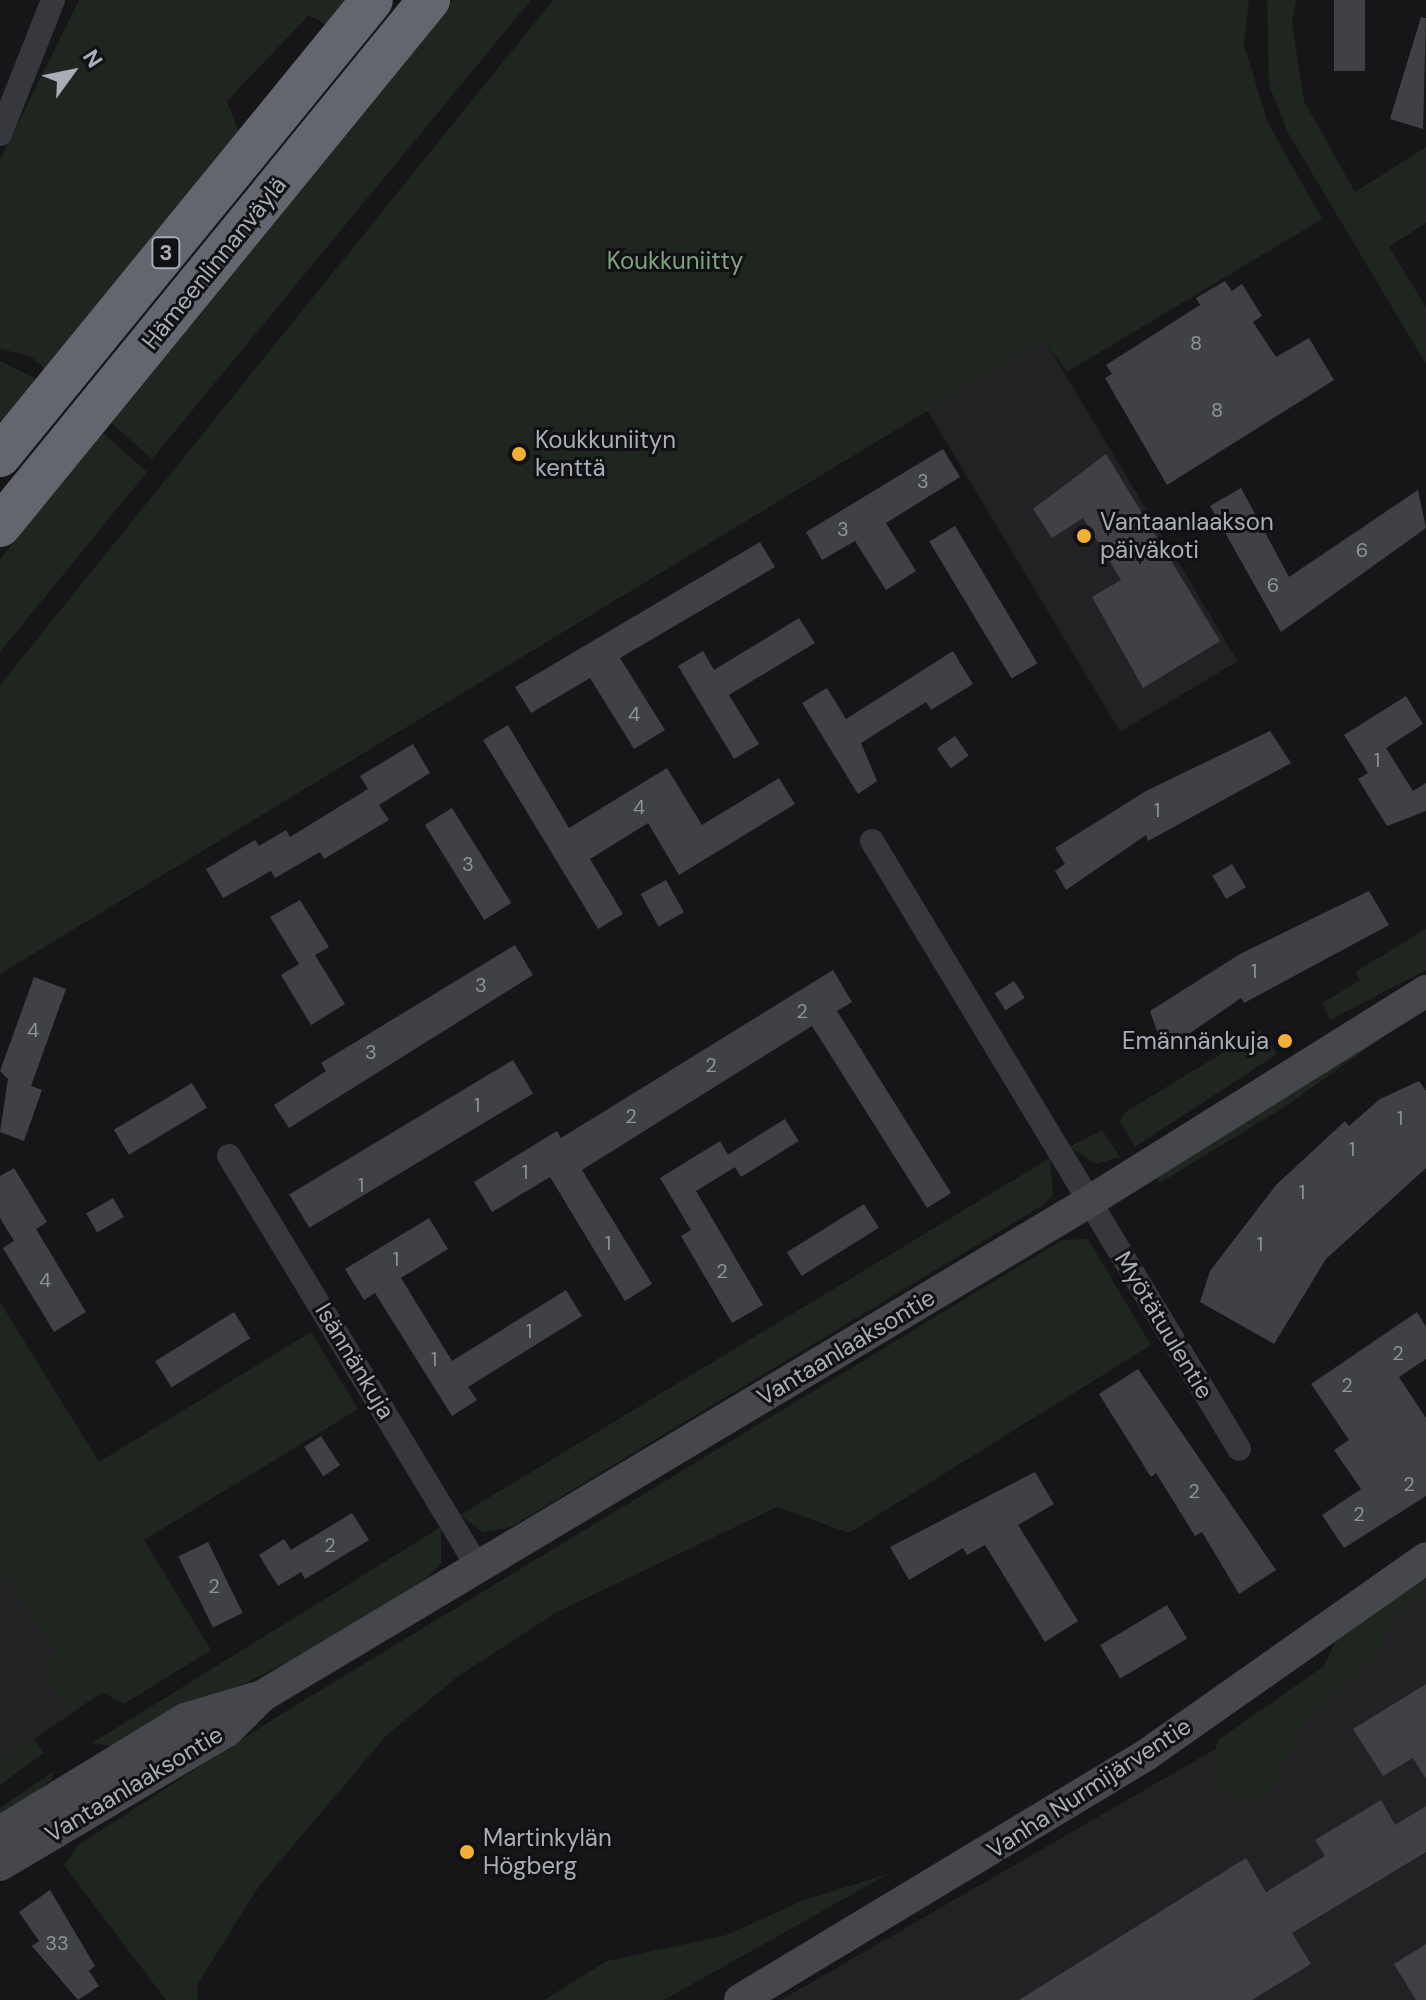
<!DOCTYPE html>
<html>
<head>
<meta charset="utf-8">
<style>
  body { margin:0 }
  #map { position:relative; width:1426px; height:2000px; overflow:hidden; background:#161618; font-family:"DM Sans",sans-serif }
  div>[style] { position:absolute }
  .built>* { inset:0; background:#222225; transform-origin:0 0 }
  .green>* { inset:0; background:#1e261f }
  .building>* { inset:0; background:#404145; transform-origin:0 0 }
  .street>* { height:24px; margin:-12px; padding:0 12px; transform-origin:12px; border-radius:12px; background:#37383d }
  .secondary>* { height:32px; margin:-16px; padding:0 16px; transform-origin:16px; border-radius:16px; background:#45474d }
  .highway>* { height:42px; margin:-21px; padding:0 21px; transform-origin:21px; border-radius:21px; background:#63666e }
  .dots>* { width:22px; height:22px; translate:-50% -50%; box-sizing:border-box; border:4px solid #111113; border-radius:50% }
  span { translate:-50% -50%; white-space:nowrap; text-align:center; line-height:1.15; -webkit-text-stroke:6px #111113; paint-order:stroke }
  .number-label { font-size:20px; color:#8e929b }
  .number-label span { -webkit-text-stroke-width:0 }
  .shield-label span { padding:2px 6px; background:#111113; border:2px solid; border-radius:6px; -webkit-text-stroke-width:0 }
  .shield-label { font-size:22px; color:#a8adb8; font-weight:700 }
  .park-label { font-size:24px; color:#7fa381 }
  .street-label { font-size:24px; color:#a8adb8 }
  .poi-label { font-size:24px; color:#a8adb8 }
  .left { translate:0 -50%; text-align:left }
  .right { translate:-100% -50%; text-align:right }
  .north { position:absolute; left:32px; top:32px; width:80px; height:80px; -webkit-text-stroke:6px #111113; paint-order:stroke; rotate:57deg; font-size:22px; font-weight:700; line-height:32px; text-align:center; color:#a8adb8 }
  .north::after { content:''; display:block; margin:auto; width:28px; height:36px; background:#a8adb8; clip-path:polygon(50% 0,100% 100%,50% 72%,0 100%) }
</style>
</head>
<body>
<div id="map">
  <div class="built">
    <div style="left:1044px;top:339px;width:376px;height:137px;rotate:59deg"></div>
    <div style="clip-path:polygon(0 1543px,103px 1692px,0 1762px)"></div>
    <div style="clip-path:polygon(1426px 1579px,1426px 2000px,781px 2000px,1269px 1718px)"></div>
  </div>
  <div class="green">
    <div style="clip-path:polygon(79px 0,345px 0,326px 25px,309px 15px,227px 101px,238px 131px,45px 369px,30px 356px,0 349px,0 160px)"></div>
    <div style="clip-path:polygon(453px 0,531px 0,152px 459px,110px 422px)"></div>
    <div style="clip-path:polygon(553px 0,1249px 0,1244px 45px,1268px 123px,1322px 219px,1067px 372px,1044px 340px,0 974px,0 685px)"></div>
    <div style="clip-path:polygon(1267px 0,1296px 0,1292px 22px,1304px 101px,1355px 192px,1426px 147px,1426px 223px,1389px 247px,1426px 307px,1426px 364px,1288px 133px,1269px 85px)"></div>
    <div style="clip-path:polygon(0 361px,37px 379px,0 422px)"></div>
    <div style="clip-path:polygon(102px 432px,147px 472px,0 652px,0 559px)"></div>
    <div style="clip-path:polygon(1426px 929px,1426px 970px,1330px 1020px,1322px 1003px,1360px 980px,1355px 972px)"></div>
    <div style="clip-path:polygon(1260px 1030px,1277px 1054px,1135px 1147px,1120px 1121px,1124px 1113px)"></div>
    <div style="clip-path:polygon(1384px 1036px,1286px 1106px,1160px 1183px,1155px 1177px)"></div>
    <div style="clip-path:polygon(1102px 1130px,1120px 1157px,1096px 1164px,1069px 1147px)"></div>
    <div style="clip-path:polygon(1050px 1158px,1053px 1195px,1043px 1205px,511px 1527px,483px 1532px,460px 1515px)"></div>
    <div style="clip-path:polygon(1088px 1239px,1151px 1345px,849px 1533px,777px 1507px,557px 1612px,457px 1677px,386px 1736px,259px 1886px,197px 1985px,198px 2000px,166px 2000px,64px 1865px,78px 1845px,275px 1718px,1062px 1240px)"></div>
    <div style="clip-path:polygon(0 1302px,99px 1462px,311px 1332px,358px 1409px,144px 1540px,211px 1650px,124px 1704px,103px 1692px,69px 1713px,41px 1665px,57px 1653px,0 1573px)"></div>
    <div style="clip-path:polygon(441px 1527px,441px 1563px,426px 1580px,290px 1661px,118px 1747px,92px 1743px)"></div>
    <div style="clip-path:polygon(1426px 1570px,1426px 1592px,1390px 1619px,1382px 1652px,1306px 1723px,1268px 1796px,1244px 1802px,1220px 1792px,1212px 1764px,1218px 1740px,1324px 1666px,1338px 1636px)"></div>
    <div style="clip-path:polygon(33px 1737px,44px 1753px,0 1785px,0 1762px)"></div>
    <div style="clip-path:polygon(54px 1771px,52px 1779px,0 1822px,0 1808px)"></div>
    <div style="clip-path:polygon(888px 1874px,664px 2000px,544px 2000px,607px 1961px,727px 1935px,804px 1900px)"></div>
  </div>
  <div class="building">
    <div style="left:1334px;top:0;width:31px;height:71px"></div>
    <div style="clip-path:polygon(1421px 17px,1426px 18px,1423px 129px,1390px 119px)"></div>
    <div style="clip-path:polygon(1225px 281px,1232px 291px,1242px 284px,1262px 316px,1253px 322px,1276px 357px,1309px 338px,1334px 380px,1167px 485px,1105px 378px,1112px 374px,1106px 365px,1200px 305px,1196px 298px)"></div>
    <div style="clip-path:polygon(943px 449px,960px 477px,886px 523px,916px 571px,886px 590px,855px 541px,822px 560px,806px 532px)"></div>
    <div style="clip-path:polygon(1106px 454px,1220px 641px,1143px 688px,1092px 597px,1121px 580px,1083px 518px,1052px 538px,1033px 509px)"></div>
    <div style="clip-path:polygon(1241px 488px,1289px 577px,1418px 490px,1426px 528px,1281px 632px,1210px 506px)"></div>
    <div style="left:955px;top:526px;width:160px;height:30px;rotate:59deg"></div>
    <div style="clip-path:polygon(760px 542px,775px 567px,620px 658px,665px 730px,634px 749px,590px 678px,531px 713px,515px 687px)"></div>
    <div style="clip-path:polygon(799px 618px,815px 643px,729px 695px,759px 744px,734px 759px,678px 666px,703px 651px,714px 670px)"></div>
    <div style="clip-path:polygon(953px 651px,973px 684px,931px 710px,926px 702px,861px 743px,877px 781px,858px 794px,802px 703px,827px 688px,846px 719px)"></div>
    <div style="clip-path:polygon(1406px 696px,1423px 724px,1386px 748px,1413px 791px,1426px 783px,1426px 811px,1387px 826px,1358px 779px,1368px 773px,1344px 735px)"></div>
    <div style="clip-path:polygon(508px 725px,569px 828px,667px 768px,702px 825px,779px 778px,795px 804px,679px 875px,648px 823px,590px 859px,623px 914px,598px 929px,483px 740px)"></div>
    <div style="clip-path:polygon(1270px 731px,1291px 763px,1148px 841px,1146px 835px,1066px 890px,1055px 871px,1065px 864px,1055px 848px,1146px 791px)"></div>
    <div style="left:955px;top:736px;width:24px;height:22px;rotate:55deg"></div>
    <div style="clip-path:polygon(413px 744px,430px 773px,379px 805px,389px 820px,324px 859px,320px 852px,275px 878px,271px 871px,223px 898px,206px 869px,255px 840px,259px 846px,286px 830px,290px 837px,368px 789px,360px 776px)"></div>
    <div style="left:452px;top:808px;width:112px;height:32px;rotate:58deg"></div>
    <div style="left:1232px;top:864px;width:27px;height:23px;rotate:59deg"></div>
    <div style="left:666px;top:880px;width:37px;height:29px;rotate:61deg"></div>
    <div style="clip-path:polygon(1369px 891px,1389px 925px,1244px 1003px,1241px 998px,1164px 1051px,1150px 1011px,1240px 954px)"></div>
    <div style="clip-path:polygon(300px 900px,329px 947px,315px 955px,345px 1004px,311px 1025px,281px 975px,299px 964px,270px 917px)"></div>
    <div style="clip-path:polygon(515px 945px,533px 975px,289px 1128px,274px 1105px,326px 1071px,321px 1063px)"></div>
    <div style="clip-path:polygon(833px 970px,852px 1002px,837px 1011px,951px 1193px,927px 1208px,812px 1026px,582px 1170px,652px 1284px,625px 1301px,550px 1177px,492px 1212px,474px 1182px,557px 1131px,561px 1138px)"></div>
    <div style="clip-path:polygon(34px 977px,66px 989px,31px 1086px,42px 1090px,24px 1141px,0 1132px,8px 1079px,0 1071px)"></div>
    <div style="left:1014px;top:981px;width:20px;height:23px;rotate:57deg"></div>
    <div style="left:513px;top:1060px;width:39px;height:261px;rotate:59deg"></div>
    <div style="clip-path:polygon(1419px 1081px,1426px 1091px,1426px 1168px,1326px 1259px,1274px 1344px,1200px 1302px,1210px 1271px,1276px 1185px,1345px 1121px,1349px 1126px,1380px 1099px)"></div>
    <div style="left:192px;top:1083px;width:29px;height:91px;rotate:59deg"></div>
    <div style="left:785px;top:1119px;width:26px;height:68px;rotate:58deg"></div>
    <div style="clip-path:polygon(720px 1141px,735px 1167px,696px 1191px,763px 1305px,732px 1323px,681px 1236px,691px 1230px,660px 1178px)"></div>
    <div style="clip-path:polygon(14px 1168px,47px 1222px,36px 1229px,86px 1312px,54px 1332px,3px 1248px,14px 1241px,0 1218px,0 1176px)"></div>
    <div style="left:113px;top:1198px;width:22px;height:31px;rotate:60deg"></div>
    <div style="left:864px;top:1204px;width:28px;height:91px;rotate:58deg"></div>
    <div style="clip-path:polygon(429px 1218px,448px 1249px,401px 1278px,452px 1361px,566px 1290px,582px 1316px,468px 1387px,477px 1400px,452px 1416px,375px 1293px,364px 1300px,345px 1269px)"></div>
    <div style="left:234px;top:1312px;width:31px;height:93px;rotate:58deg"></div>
    <div style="clip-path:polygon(1417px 1312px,1426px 1327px,1426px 1359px,1399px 1377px,1426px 1418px,1426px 1496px,1344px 1548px,1322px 1515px,1361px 1489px,1334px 1450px,1349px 1440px,1311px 1384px)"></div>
    <div style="clip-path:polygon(1138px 1369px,1276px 1570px,1239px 1594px,1202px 1532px,1195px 1536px,1156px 1473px,1151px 1477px,1099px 1394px)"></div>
    <div style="left:321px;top:1436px;width:35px;height:20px;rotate:57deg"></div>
    <div style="clip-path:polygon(1035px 1472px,1054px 1504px,1018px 1525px,1078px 1621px,1045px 1642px,985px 1545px,967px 1555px,963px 1548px,909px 1580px,890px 1547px)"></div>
    <div style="clip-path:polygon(352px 1513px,369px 1540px,305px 1579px,301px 1572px,278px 1586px,259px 1555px,284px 1539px,291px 1550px)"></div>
    <div style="left:208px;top:1542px;width:79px;height:33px;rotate:64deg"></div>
    <div style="left:1167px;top:1605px;width:39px;height:78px;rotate:59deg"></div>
    <div style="clip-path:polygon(1426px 1684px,1426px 1779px,1413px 1758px,1383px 1776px,1353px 1729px)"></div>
    <div style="clip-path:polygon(1381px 1800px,1395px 1825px,1426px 1806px,1426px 1852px,1292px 1933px,1311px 1964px,1252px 2000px,1019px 2000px,1246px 1858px,1266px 1892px,1325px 1856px,1315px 1840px)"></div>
    <div style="clip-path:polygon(50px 1890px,95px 1966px,89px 1971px,99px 1986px,78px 2000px,32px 1946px,39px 1941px,19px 1912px)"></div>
    <div style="clip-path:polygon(1426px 1944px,1426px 2000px,1416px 2000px,1394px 1964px)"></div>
  </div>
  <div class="street">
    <div style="left:0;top:134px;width:144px;rotate:-68.4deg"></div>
    <div style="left:872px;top:841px;width:710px;rotate:58.88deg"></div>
    <div style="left:229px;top:1156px;width:481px;rotate:58.8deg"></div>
  </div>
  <div class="secondary">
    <div style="left:0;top:1832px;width:217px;rotate:-31.4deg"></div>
    <div style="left:185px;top:1719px;width:73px;rotate:-16.7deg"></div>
    <div style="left:0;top:1865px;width:264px;rotate:-30.6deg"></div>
    <div style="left:227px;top:1731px;width:49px;rotate:-45deg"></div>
    <div style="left:262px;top:1696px;width:965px;rotate:-30.87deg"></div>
    <div style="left:1090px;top:1201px;width:396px;rotate:-32deg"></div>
    <div style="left:740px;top:2000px;width:474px;rotate:-31.1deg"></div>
    <div style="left:1146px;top:1755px;width:342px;rotate:-35.1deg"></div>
  </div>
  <div class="highway">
    <div style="left:0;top:456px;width:588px;rotate:-50.79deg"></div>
    <div style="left:0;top:526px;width:679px;rotate:-50.8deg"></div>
  </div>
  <div class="dots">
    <div style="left:519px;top:454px;background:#f2b134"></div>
    <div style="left:1084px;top:536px;background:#f2b134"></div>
    <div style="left:1285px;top:1041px;background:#f2b134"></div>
    <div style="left:467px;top:1852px;background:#f2b134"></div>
  </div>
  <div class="number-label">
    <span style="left:1196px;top:343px">8</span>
    <span style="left:1217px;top:410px">8</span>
    <span style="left:923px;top:481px">3</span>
    <span style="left:843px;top:529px">3</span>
    <span style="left:1362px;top:550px">6</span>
    <span style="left:1273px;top:585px">6</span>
    <span style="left:634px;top:714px">4</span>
    <span style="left:1377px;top:760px">1</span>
    <span style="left:639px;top:807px">4</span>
    <span style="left:1157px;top:810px">1</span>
    <span style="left:468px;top:864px">3</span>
    <span style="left:1254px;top:971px">1</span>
    <span style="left:481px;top:985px">3</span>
    <span style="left:802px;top:1011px">2</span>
    <span style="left:33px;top:1030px">4</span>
    <span style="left:371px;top:1052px">3</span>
    <span style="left:711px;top:1065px">2</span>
    <span style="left:477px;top:1105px">1</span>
    <span style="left:631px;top:1116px">2</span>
    <span style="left:1400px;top:1118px">1</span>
    <span style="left:1352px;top:1149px">1</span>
    <span style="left:525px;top:1172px">1</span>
    <span style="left:361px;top:1185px">1</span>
    <span style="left:1302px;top:1192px">1</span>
    <span style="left:608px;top:1243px">1</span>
    <span style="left:1260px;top:1244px">1</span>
    <span style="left:396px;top:1259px">1</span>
    <span style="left:722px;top:1271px">2</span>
    <span style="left:45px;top:1280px">4</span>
    <span style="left:529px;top:1331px">1</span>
    <span style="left:1398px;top:1353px">2</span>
    <span style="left:434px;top:1359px">1</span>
    <span style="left:1347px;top:1385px">2</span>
    <span style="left:1409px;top:1484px">2</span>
    <span style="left:1194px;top:1491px">2</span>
    <span style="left:1359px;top:1514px">2</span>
    <span style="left:330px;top:1545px">2</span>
    <span style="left:214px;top:1586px">2</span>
    <span style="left:57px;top:1943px">33</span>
  </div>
  <div class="shield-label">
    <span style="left:166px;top:253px">3</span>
  </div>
  <div class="park-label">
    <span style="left:675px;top:261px">Koukkuniitty</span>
  </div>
  <div class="street-label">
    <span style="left:214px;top:263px;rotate:-51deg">Hämeenlinnanväylä</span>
    <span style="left:1164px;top:1325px;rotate:59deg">Myötätuulentie</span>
    <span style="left:846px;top:1347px;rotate:-31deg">Vantaanlaaksontie</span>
    <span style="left:355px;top:1361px;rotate:59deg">Isännänkuja</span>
    <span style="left:134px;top:1784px;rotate:-31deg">Vantaanlaaksontie</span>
    <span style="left:1089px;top:1788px;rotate:-33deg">Vanha Nurmijärventie</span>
  </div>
  <div class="poi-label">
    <span class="left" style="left:535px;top:454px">Koukkuniityn<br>kenttä</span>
    <span class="left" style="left:1100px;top:536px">Vantaanlaakson<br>päiväkoti</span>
    <span class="right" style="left:1269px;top:1041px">Emännänkuja</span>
    <span class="left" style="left:483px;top:1852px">Martinkylän<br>Högberg</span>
  </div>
  <div class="north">N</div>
</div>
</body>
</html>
